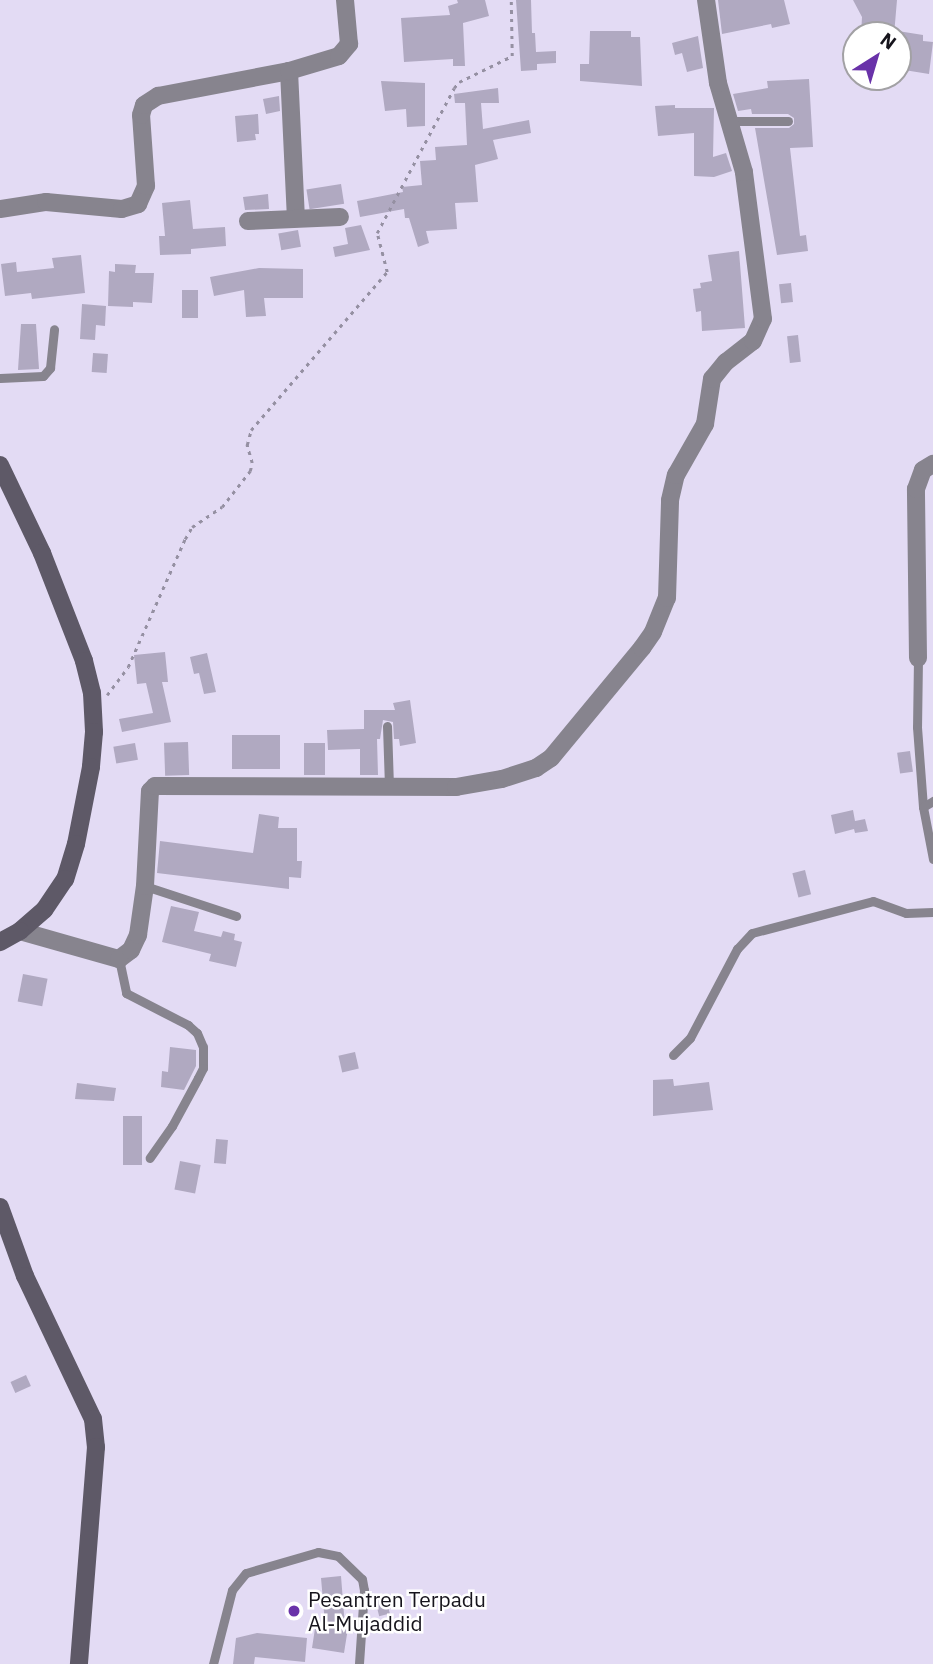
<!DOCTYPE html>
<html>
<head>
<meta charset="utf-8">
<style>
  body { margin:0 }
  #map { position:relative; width:933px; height:1664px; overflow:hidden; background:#e3dbf4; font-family:"IBM Plex Sans",sans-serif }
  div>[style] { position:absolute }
  .building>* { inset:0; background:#b0a9c1; transform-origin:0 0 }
  .path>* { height:2.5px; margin-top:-1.25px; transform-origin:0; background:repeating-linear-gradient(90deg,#9590a2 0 3.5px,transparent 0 8.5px) }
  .lane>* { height:9px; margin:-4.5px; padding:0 4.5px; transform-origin:4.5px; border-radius:4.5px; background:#87848e }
  .street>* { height:18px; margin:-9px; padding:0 9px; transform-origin:9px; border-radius:9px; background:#87848e }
  .secondary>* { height:18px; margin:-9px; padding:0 9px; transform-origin:9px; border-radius:9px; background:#5e5967 }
  .dots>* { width:19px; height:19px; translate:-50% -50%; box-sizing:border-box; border:4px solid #fff; border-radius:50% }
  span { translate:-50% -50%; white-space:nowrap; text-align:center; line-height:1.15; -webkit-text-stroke:5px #fff; paint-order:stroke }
  .poi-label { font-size:21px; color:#16141c }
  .left { translate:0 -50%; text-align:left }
  .north { position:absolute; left:842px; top:21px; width:70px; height:70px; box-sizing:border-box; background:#fff; border:2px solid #a2a1a4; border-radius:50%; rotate:37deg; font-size:19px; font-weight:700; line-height:28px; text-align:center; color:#16141c }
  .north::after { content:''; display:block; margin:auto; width:24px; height:32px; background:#6932a9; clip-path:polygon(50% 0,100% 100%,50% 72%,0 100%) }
</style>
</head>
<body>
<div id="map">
  <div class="building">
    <div style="clip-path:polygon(457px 0,485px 0,489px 16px,463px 23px,465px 66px,453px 66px,453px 59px,404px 62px,401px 18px,450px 15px,448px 6px,458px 3px)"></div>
    <div style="clip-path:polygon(516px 0,531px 0,532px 33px,535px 33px,536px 52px,556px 51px,556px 63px,537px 64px,537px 70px,521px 71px)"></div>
    <div style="clip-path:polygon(718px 0,784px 0,790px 24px,772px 28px,771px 24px,722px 34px)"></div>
    <div style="clip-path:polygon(853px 0,897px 0,894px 35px,861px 35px,862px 17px)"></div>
    <div style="clip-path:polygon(590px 31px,631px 31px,631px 37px,640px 37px,642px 86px,580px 81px,580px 64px,589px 64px)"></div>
    <div style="clip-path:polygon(898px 31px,923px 35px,923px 41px,933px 42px,929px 74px,898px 69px)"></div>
    <div style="clip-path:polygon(698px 36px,703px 68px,687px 72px,682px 53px,675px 55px,672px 43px)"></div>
    <div style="clip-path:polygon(809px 79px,813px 147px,790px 148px,800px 236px,806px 235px,808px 251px,777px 255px,755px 128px,789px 128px,794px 124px,794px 118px,788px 114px,752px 114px,751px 109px,738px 111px,733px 94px,768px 88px,767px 81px)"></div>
    <div style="clip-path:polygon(381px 81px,425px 83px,425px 126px,407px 127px,406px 109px,385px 111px)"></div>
    <div style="clip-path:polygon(498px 88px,499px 103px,481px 103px,483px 129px,529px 120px,531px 133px,493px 140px,498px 159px,475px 165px,478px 202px,455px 203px,457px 229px,426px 231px,429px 243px,418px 247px,409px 218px,405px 218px,404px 209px,360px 217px,357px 201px,403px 192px,402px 187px,422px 185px,420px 161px,436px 160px,435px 147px,467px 145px,465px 103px,455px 103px,454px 94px)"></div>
    <div style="clip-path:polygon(279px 96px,280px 111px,266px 114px,263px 99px)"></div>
    <div style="clip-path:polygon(675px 105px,675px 108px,714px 108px,713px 157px,726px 153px,732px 171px,714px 177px,694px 176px,694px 133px,658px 136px,655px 106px)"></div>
    <div style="clip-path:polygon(258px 114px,259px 134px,255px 134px,256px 140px,237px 142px,235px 116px)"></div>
    <div style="left:341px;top:184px;width:20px;height:35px;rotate:81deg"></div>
    <div style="clip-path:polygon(268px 194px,269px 209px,245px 210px,243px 197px)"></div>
    <div style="clip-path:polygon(190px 200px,193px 229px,225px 227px,226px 246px,191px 249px,191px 254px,160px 255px,159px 236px,165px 236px,162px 203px)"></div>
    <div style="clip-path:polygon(361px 225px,370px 250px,335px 257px,333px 247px,348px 244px,345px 228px)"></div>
    <div style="left:298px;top:230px;width:17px;height:20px;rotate:80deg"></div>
    <div style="clip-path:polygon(739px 251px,745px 328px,702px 331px,701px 311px,696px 312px,693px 289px,701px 288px,700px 283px,712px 281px,708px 255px)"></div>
    <div style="clip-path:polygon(81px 255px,85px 293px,32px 299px,31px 293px,5px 296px,1px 264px,16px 262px,17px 272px,54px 268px,52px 258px)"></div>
    <div style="clip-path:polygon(115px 264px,136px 265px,135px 273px,154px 273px,152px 303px,133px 302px,133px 307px,108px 306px,109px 271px,115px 272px)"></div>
    <div style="clip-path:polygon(259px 268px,303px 269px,303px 298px,264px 298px,266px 316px,246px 317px,244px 290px,214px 296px,210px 277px)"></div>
    <div style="left:791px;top:283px;width:19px;height:12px;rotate:84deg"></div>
    <div style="left:182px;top:290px;width:16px;height:28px"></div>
    <div style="clip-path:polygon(82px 304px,106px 306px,105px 326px,96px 325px,95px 340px,80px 339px)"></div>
    <div style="clip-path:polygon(21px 324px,36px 324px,39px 369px,18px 370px)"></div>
    <div style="left:798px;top:335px;width:27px;height:11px;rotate:84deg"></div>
    <div style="left:93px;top:353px;width:15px;height:19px;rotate:4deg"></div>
    <div style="clip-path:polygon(165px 652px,168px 682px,162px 682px,171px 722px,122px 732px,119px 719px,153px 713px,146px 683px,137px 684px,134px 655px)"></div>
    <div style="clip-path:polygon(207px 653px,216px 692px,204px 694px,199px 673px,194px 674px,190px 657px)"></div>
    <div style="clip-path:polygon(410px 700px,416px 743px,400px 746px,399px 739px,394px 739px,393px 722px,383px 720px,380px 739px,377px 739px,378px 775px,360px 775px,360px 749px,328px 750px,327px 730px,364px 729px,364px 710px,395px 710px,393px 703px)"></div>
    <div style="left:280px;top:735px;width:34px;height:48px;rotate:90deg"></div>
    <div style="left:188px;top:742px;width:33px;height:24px;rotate:88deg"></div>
    <div style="left:135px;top:743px;width:17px;height:22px;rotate:80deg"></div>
    <div style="left:304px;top:743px;width:21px;height:32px"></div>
    <div style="left:910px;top:751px;width:21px;height:13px;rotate:82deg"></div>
    <div style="clip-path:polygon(853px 810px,855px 821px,865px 819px,868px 831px,855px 833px,854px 829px,835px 834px,831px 815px)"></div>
    <div style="clip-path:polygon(259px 814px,279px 817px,278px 828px,297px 828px,297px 861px,302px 861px,301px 878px,289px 877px,289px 889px,157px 873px,160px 841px,253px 853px)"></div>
    <div style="left:805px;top:870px;width:25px;height:13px;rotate:76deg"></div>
    <div style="clip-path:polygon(171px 906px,199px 912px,194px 931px,221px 937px,223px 931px,235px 934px,234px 940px,242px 942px,236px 967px,209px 961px,211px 954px,162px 942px)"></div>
    <div style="left:23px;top:974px;width:25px;height:28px;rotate:11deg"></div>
    <div style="clip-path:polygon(170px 1047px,196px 1050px,196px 1066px,184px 1090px,161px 1087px,162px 1071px,168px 1072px)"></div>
    <div style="left:355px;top:1052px;width:17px;height:17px;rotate:77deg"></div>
    <div style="clip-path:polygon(673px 1079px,674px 1086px,709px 1082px,713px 1110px,653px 1116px,653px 1080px)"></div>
    <div style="clip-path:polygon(77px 1083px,116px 1088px,114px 1101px,75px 1099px)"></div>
    <div style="left:123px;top:1116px;width:19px;height:49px"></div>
    <div style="left:216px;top:1139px;width:12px;height:24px;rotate:5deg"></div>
    <div style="left:180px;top:1161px;width:21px;height:29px;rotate:11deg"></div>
    <div style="left:26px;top:1375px;width:12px;height:17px;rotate:66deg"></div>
    <div style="clip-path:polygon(341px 1576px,345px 1627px,348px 1628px,344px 1653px,312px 1648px,316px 1622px,325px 1624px,321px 1578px)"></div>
    <div style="left:386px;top:1598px;width:16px;height:11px;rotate:76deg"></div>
    <div style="clip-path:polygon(257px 1633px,307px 1638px,305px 1662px,255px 1657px,254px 1664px,233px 1664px,236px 1638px)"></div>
  </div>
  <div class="path">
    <div style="left:107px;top:695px;width:35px;rotate:-53deg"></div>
    <div style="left:128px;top:667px;width:140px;rotate:-66deg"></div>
    <div style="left:185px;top:539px;width:14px;rotate:-60deg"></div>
    <div style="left:192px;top:527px;width:36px;rotate:-34deg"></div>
    <div style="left:222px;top:507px;width:46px;rotate:-52.1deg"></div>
    <div style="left:250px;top:471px;width:8px;rotate:-76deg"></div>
    <div style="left:252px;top:463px;width:19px;rotate:-106deg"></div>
    <div style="left:247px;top:445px;width:16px;rotate:-75deg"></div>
    <div style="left:251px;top:430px;width:208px;rotate:-49.3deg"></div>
    <div style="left:387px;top:272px;width:40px;rotate:-104.4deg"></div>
    <div style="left:377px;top:233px;width:164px;rotate:-62deg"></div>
    <div style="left:454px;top:88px;width:8px;rotate:-50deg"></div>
    <div style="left:459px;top:82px;width:59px;rotate:-26.1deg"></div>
    <div style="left:512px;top:56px;width:56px;rotate:-91deg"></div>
  </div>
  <div class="lane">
    <div style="left:730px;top:121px;width:58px"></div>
    <div style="left:0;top:378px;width:43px;rotate:-2.7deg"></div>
    <div style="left:43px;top:376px;width:11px;rotate:-49deg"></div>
    <div style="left:50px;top:368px;width:39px;rotate:-84deg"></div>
    <div style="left:918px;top:658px;width:69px;rotate:90.8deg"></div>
    <div style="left:917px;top:727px;width:80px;rotate:85.7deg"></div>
    <div style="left:923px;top:807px;width:53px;rotate:79.1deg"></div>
    <div style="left:387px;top:726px;width:61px;rotate:88.1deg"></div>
    <div style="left:923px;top:807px;width:12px;rotate:-31deg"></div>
    <div style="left:145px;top:886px;width:96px;rotate:18.2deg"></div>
    <div style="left:119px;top:959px;width:35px;rotate:78deg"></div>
    <div style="left:126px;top:993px;width:70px;rotate:27.3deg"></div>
    <div style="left:188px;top:1025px;width:12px;rotate:42deg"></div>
    <div style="left:197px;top:1033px;width:15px;rotate:67deg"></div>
    <div style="left:203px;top:1047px;width:21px;rotate:90deg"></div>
    <div style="left:203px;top:1068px;width:11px;rotate:117deg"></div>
    <div style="left:198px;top:1078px;width:55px;rotate:118.4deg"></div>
    <div style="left:172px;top:1126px;width:39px;rotate:125deg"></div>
    <div style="left:673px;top:1055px;width:24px;rotate:-45deg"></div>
    <div style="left:690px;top:1038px;width:101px;rotate:-62.2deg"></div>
    <div style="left:737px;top:949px;width:22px;rotate:-47deg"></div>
    <div style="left:752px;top:933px;width:125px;rotate:-14.8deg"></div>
    <div style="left:873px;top:901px;width:35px;rotate:20deg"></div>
    <div style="left:906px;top:913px;width:27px;rotate:-2deg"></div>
    <div style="left:213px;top:1664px;width:76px;rotate:-75.6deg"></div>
    <div style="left:232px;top:1590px;width:22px;rotate:-51deg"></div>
    <div style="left:246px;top:1573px;width:75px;rotate:-16.3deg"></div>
    <div style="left:318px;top:1552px;width:20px;rotate:11deg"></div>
    <div style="left:338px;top:1556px;width:33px;rotate:44deg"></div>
    <div style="left:362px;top:1579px;width:11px;rotate:80deg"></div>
    <div style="left:364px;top:1590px;width:74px;rotate:93.9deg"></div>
  </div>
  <div class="street">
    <div style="left:289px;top:71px;width:146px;rotate:87.3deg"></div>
    <div style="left:0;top:209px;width:47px;rotate:-8.7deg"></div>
    <div style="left:46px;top:202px;width:76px;rotate:5.3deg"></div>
    <div style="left:122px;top:209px;width:17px;rotate:-17deg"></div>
    <div style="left:138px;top:204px;width:20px;rotate:-66deg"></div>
    <div style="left:146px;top:186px;width:71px;rotate:-94deg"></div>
    <div style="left:141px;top:115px;width:10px;rotate:-73deg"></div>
    <div style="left:144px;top:105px;width:17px;rotate:-33deg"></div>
    <div style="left:158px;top:96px;width:133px;rotate:-10.8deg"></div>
    <div style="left:289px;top:71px;width:52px;rotate:-16.7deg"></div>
    <div style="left:339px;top:56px;width:16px;rotate:-50deg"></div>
    <div style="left:349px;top:44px;width:44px;rotate:-95.2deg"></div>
    <div style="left:248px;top:221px;width:92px;rotate:-2.5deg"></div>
    <div style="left:918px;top:658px;width:169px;rotate:-90.7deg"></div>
    <div style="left:916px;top:489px;width:20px;rotate:-70deg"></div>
    <div style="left:923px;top:470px;width:12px;rotate:-31deg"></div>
    <div style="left:20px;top:931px;width:103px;rotate:15.8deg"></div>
    <div style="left:119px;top:959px;width:15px;rotate:-37deg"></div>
    <div style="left:131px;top:950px;width:17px;rotate:-65deg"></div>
    <div style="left:138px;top:935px;width:49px;rotate:-81.9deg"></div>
    <div style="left:145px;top:886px;width:95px;rotate:-87deg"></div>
    <div style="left:150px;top:791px;width:7px;rotate:-45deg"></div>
    <div style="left:155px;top:786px;width:301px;rotate:0.2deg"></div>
    <div style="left:456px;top:787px;width:47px;rotate:-9.9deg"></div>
    <div style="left:502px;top:779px;width:36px;rotate:-18deg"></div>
    <div style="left:536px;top:768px;width:18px;rotate:-34deg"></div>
    <div style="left:551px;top:758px;width:143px;rotate:-50.4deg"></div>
    <div style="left:642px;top:648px;width:19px;rotate:-55deg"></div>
    <div style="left:653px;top:632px;width:37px;rotate:-68deg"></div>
    <div style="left:667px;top:598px;width:98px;rotate:-88.2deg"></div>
    <div style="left:670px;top:500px;width:26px;rotate:-77deg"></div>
    <div style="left:676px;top:475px;width:59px;rotate:-60.4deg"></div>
    <div style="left:705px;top:424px;width:46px;rotate:-81.2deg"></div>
    <div style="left:712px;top:379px;width:22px;rotate:-51deg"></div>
    <div style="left:726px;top:362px;width:34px;rotate:-38deg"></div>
    <div style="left:753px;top:341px;width:24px;rotate:-66deg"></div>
    <div style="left:763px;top:319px;width:148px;rotate:-97.4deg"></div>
    <div style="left:744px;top:172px;width:93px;rotate:-106.3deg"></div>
    <div style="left:718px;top:83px;width:84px;rotate:-98.2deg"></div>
  </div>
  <div class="secondary">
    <div style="left:0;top:465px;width:98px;rotate:64.5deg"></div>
    <div style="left:42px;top:553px;width:116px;rotate:68.7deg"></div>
    <div style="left:84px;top:661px;width:33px;rotate:76deg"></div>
    <div style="left:92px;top:693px;width:39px;rotate:87deg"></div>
    <div style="left:94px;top:732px;width:35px;rotate:95deg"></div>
    <div style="left:91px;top:767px;width:78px;rotate:101deg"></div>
    <div style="left:76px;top:844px;width:37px;rotate:107deg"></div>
    <div style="left:65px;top:879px;width:37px;rotate:124deg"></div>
    <div style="left:44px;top:910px;width:32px;rotate:139deg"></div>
    <div style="left:20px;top:931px;width:23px;rotate:151deg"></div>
    <div style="left:0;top:1207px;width:73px;rotate:70.1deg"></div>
    <div style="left:25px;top:1276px;width:158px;rotate:64.6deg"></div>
    <div style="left:93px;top:1419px;width:28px;rotate:84deg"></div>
    <div style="left:96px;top:1447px;width:218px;rotate:94.5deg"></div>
  </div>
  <div class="dots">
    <div style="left:294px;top:1611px;background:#6932a9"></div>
  </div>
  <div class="poi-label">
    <span class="left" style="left:308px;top:1611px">Pesantren Terpadu<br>Al-Mujaddid</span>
  </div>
  <div class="north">N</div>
</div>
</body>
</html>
